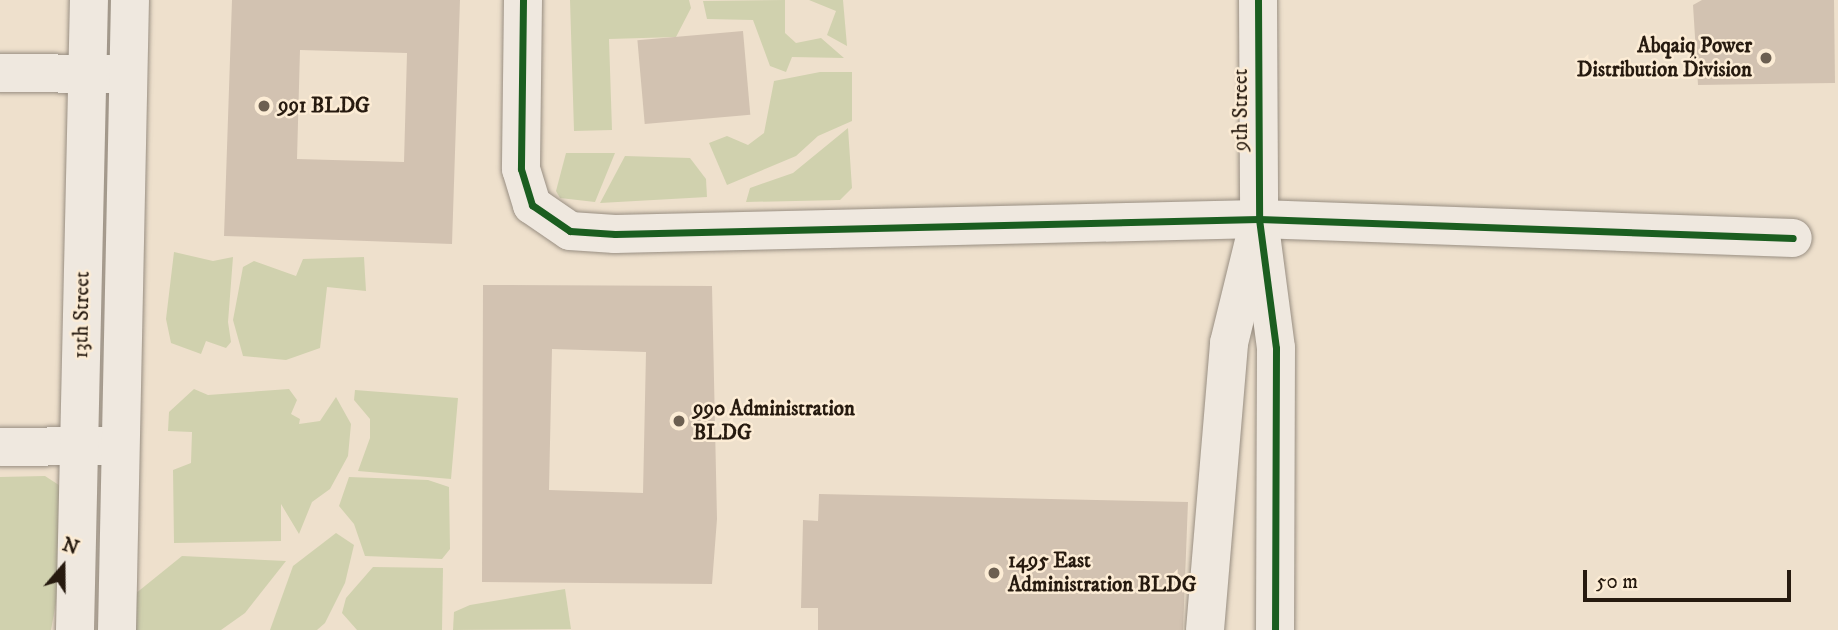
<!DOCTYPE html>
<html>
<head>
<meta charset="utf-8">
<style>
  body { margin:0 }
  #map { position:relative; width:1838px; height:630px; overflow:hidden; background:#eee0cc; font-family:"IM FELL DW Pica",serif }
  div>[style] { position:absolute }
  .green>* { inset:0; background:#d0d1ae }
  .building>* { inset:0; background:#d2c2b1; transform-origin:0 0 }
  .roads { filter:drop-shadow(0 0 2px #988e82) drop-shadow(0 0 2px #988e82) }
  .minor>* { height:38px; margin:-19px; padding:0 19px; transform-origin:19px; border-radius:19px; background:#efe8df }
  .cycleway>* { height:7px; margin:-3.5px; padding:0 3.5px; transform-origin:3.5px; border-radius:3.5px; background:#1b5e20 }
  .dots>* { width:19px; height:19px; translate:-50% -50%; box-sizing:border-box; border:4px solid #fcecd5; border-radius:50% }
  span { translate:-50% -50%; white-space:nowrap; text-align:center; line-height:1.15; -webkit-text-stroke:5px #fcecd5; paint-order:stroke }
  .poi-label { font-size:21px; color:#261a0f; font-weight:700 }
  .right { translate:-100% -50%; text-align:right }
  .left { translate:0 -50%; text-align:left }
  .street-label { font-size:21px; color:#261a0f }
  .north { position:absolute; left:28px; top:532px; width:70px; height:70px; -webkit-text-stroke:5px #fcecd5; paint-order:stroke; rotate:20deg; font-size:19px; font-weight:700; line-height:28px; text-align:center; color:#261a0f }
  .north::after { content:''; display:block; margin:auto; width:24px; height:32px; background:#261a0f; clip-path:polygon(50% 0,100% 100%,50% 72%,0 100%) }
  .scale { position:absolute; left:1583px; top:570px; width:208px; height:32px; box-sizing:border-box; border:4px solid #261a0f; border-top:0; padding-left:9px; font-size:21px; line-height:24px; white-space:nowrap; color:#261a0f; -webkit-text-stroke:5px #fcecd5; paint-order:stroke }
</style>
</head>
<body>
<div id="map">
  <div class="green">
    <div style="clip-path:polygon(570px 0,689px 0,691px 8px,676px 37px,609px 39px,612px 130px,574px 131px)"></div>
    <div style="clip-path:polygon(785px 0,785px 33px,796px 43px,821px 38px,844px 58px,792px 57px,786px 72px,770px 66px,753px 20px,707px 19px,703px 1px)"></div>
    <div style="clip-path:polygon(809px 0,843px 0,847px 46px,827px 35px,836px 11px)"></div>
    <div style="clip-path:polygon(820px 72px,852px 72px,852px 121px,818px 136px,796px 156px,727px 185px,709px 143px,727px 136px,748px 145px,764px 133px,774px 81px)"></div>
    <div style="clip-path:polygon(848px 128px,852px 188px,840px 200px,746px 202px,750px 188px,793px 173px)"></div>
    <div style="clip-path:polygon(566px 153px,615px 153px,595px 202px,560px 198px,556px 191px)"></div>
    <div style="clip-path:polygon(625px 156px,690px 158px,706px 179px,707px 197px,600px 203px)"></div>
    <div style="clip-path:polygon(174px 252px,213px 261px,233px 257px,228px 322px,231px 342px,226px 348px,206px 341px,201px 354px,171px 343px,166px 319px)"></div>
    <div style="clip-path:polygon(364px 257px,366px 291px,327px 287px,320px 348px,286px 360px,243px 356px,233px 320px,243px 267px,254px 261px,296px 276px,303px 259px)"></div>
    <div style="clip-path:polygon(194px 389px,208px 395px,289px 389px,297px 400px,291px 414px,300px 419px,299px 424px,320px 421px,336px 397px,351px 424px,348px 456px,330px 489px,312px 502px,299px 534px,281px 504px,281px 541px,174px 543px,173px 470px,191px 463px,192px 432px,168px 431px,169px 412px)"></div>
    <div style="clip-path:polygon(355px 390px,458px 398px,451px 479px,358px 471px,370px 438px,370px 419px,354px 400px)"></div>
    <div style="clip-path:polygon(45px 476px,65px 489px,65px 553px,51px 630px,0 630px,0 477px)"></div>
    <div style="clip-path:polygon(349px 477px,428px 480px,449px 487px,450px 549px,442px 559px,365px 556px,354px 524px,339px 506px)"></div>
    <div style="clip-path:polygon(336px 533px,354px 545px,345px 583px,325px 623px,317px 630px,270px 630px,293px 566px)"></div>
    <div style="clip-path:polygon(182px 556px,286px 561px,245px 613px,221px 630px,131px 630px,135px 594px)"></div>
    <div style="clip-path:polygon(373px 567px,443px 568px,442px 630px,357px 630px,342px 613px,346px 598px)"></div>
    <div style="clip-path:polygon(565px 589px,571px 629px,453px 630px,454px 612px,470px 605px)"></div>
  </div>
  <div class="building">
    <div style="clip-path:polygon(evenodd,232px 0,460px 0,452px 244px,224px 236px,232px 0,300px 50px,407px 53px,404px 162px,297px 159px,300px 50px)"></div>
    <div style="clip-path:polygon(1702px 0,1834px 0,1835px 83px,1698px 85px,1693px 5px)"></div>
    <div style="left:743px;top:31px;width:84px;height:106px;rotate:85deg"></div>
    <div style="clip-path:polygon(evenodd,483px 285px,712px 286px,717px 519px,712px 584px,482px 582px,483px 285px,552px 349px,646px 352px,643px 493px,549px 490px,552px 349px)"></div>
    <div style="clip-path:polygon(819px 494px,1188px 502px,1183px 630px,818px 630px,818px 608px,801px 608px,803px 520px,818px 521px)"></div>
  </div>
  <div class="roads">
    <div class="minor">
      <div style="left:523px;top:0;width:169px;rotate:90.7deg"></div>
      <div style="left:521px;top:169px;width:38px;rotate:73deg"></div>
      <div style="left:532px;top:205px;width:46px;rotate:34.4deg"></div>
      <div style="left:570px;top:231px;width:45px;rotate:3.8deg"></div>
      <div style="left:615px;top:234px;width:644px;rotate:-1.33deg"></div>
      <div style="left:1259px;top:219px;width:534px;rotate:2.04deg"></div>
      <div style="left:1258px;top:0;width:219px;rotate:89.7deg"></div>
      <div style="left:1259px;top:219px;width:130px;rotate:82.5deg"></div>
      <div style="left:1276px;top:348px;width:282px;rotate:90.2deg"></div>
      <div style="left:0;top:73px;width:112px;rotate:0.5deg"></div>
      <div style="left:0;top:447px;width:103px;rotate:-0.6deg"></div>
      <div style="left:75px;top:630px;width:630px;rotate:-88.73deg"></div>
      <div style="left:117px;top:630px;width:630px;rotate:-88.82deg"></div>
      <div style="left:1205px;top:630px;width:288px;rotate:-85.2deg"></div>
      <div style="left:1229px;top:343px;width:105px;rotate:-76.2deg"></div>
    </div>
  </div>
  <div class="cycleway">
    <div style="left:523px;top:0;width:169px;rotate:90.7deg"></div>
    <div style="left:521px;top:169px;width:38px;rotate:73deg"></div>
    <div style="left:532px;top:205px;width:46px;rotate:34.4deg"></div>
    <div style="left:570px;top:231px;width:45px;rotate:3.8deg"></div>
    <div style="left:615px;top:234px;width:644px;rotate:-1.33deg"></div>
    <div style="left:1259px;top:219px;width:534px;rotate:2.04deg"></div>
    <div style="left:1258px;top:0;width:219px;rotate:89.7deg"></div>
    <div style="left:1259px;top:219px;width:130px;rotate:82.5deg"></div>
    <div style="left:1276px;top:348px;width:282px;rotate:90.2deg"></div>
  </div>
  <div class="dots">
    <div style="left:1766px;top:58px;background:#6c5f51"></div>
    <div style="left:264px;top:106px;background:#6c5f51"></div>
    <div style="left:679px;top:421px;background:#6c5f51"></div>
    <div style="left:994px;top:573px;background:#6c5f51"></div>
  </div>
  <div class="poi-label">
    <span class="right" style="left:1752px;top:58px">Abqaiq Power<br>Distribution Division</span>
    <span class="left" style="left:278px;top:106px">991 BLDG</span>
    <span class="left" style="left:693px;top:421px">990 Administration<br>BLDG</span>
    <span class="left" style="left:1008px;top:573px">1495 East<br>Administration BLDG</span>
  </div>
  <div class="street-label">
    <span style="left:1241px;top:110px;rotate:-90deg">9th Street</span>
    <span style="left:82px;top:315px;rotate:-89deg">13th Street</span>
  </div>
  <div class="north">N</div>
  <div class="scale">50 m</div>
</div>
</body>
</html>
